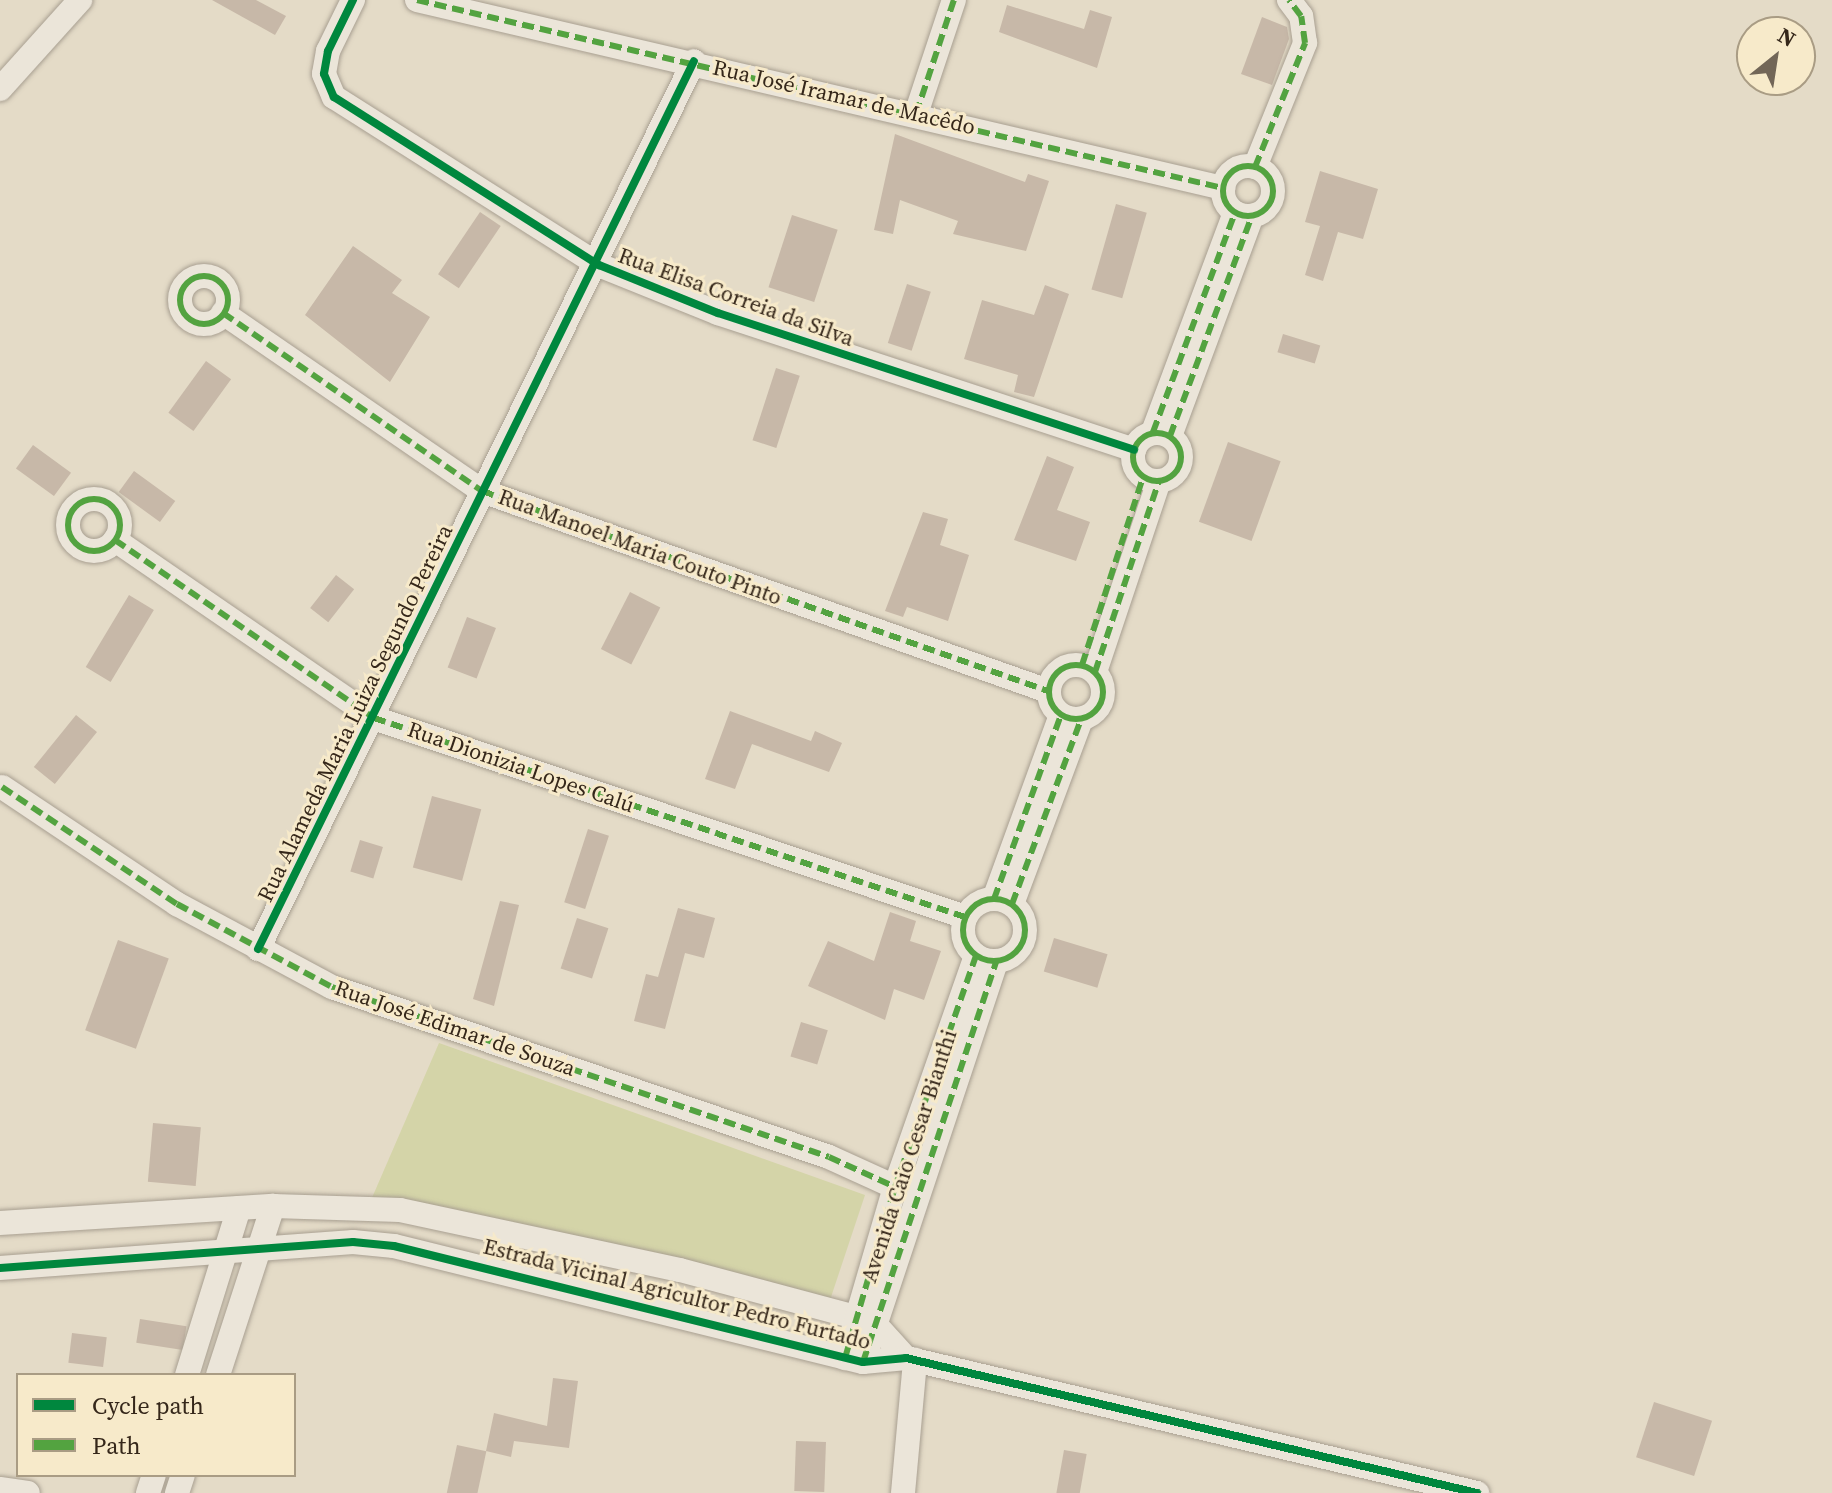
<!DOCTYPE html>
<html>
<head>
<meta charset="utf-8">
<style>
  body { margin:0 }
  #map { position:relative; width:1832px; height:1493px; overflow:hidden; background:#e4dbc7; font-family:"Source Serif 4",serif }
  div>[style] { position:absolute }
  .green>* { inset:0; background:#d4d4a8 }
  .building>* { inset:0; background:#c7b8a8; transform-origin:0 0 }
  .roads { filter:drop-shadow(0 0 2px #a89f91) drop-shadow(0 0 2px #a89f91) }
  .street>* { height:24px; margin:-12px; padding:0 12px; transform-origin:12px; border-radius:12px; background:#ebe5d9 }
  .street>.ring { margin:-12px; padding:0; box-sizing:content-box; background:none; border:24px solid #ebe5d9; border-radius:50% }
  .quiet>* { height:6px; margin-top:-3px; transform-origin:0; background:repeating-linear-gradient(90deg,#53a340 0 12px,transparent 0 18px) }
  .quiet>.ring { margin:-3px; padding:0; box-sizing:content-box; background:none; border:6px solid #53a340; border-radius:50% }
  .cycleway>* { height:8px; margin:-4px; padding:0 4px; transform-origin:4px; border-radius:4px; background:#00873e }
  span { translate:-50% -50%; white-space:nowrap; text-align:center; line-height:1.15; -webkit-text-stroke:6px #f7eaca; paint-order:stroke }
  .street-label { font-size:22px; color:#35271a }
  .legend { position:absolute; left:16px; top:1373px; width:280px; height:104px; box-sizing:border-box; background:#f7eaca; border:2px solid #a99c84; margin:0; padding:10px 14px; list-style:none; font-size:24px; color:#35271a }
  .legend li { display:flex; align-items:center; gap:16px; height:40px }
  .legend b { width:40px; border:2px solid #a99c84 }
  .north { position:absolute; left:1736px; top:16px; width:80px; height:80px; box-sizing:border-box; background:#f7eaca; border:2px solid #a99c84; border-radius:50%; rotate:30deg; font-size:22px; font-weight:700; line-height:32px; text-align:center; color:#35271a }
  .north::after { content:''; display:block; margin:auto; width:28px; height:36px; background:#726657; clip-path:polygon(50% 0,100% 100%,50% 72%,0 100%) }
</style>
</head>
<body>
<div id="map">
  <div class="green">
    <div style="clip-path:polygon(439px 1043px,865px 1195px,827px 1309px,368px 1207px)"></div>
  </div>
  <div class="building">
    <div style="clip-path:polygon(212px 0,256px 0,286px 16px,275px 35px)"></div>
    <div style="clip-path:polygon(1007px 5px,1084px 29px,1090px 10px,1112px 17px,1097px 68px,999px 32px)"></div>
    <div style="clip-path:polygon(1262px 17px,1287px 27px,1289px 39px,1272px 85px,1241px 74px)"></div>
    <div style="clip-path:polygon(895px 134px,1025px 182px,1028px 174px,1049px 181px,1026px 251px,953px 234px,958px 221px,900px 200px,893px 234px,874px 230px)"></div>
    <div style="clip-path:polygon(1320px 171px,1378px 189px,1363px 239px,1338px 232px,1323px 281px,1305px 275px,1320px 226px,1305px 222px)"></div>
    <div style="left:1116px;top:204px;width:32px;height:89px;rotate:16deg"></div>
    <div style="left:480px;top:212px;width:25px;height:75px;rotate:34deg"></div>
    <div style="left:792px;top:215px;width:48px;height:76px;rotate:18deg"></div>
    <div style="clip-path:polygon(353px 246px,402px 280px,392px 293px,430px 317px,390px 382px,305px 315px)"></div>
    <div style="left:907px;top:284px;width:25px;height:62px;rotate:18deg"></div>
    <div style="clip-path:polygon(1045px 285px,1069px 294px,1034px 397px,1014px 392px,1018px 375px,964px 359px,982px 300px,1034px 315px)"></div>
    <div style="left:1283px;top:334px;width:39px;height:19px;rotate:17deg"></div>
    <div style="left:206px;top:361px;width:31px;height:64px;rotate:36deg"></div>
    <div style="left:776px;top:368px;width:25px;height:76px;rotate:18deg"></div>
    <div style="left:1228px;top:442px;width:56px;height:85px;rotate:20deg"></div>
    <div style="left:33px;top:445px;width:47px;height:29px;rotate:36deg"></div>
    <div style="clip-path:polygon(1047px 456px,1074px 467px,1057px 510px,1090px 522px,1076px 561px,1014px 540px)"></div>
    <div style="left:134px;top:471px;width:51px;height:26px;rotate:36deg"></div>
    <div style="clip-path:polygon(923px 512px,948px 519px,940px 545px,969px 555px,948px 621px,907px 607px,903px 617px,885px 611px)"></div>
    <div style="left:336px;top:575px;width:23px;height:42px;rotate:38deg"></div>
    <div style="left:630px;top:592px;width:34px;height:64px;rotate:27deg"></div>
    <div style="left:129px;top:595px;width:29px;height:84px;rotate:31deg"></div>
    <div style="left:467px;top:617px;width:31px;height:54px;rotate:21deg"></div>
    <div style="clip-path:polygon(730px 711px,811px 741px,815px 731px,842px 743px,829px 772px,752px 744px,735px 789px,705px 779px)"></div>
    <div style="left:76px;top:715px;width:27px;height:67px;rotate:39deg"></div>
    <div style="left:432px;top:796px;width:51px;height:74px;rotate:15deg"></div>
    <div style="left:588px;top:829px;width:22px;height:77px;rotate:18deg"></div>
    <div style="left:360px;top:840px;width:24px;height:33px;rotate:17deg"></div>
    <div style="clip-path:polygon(500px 901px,519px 905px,494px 1006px,473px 999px)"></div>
    <div style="clip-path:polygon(678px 908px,715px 918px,704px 958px,685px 953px,665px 1029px,634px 1021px,646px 974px,658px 977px)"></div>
    <div style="clip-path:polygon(890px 912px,916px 921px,910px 941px,941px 951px,924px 1000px,894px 989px,885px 1020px,808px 986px,828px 941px,874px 961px)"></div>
    <div style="left:577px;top:918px;width:33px;height:53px;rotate:18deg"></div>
    <div style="left:1054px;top:938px;width:56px;height:35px;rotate:17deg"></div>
    <div style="left:118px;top:940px;width:54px;height:96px;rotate:20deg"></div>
    <div style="left:801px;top:1022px;width:28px;height:36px;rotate:17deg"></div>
    <div style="left:153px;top:1123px;width:48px;height:59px;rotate:5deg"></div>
    <div style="left:140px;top:1319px;width:47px;height:24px;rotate:9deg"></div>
    <div style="left:72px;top:1333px;width:35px;height:30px;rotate:7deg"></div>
    <div style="clip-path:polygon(553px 1378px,578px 1381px,569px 1448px,514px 1441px,511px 1457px,486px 1451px,494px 1413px,547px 1426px)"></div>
    <div style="left:1654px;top:1402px;width:61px;height:58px;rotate:18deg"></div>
    <div style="left:796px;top:1441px;width:30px;height:50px;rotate:2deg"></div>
    <div style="left:457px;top:1445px;width:30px;height:49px;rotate:12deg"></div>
    <div style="left:1064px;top:1450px;width:23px;height:44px;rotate:10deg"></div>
  </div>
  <div class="roads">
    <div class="street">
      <div style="left:353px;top:0;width:57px;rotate:116.1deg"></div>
      <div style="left:328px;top:51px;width:23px;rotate:100deg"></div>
      <div style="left:324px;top:74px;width:25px;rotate:67deg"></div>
      <div style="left:334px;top:97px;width:314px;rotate:32.4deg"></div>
      <div style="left:599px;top:265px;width:128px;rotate:22deg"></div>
      <div style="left:718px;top:313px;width:438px;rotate:18.2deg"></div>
      <div style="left:417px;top:0;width:828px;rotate:13.13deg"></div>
      <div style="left:0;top:89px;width:120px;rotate:-48deg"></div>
      <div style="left:916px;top:114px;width:120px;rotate:-71.6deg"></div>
      <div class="ring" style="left:1223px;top:166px;width:26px;height:26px"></div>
      <div style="left:1255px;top:167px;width:134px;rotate:-68deg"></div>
      <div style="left:1305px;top:43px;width:27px;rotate:-98deg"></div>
      <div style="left:1301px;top:16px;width:20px;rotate:-127deg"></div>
      <div class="ring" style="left:180px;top:276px;width:24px;height:24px"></div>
      <div style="left:223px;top:313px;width:314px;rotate:34.5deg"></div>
      <div style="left:482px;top:491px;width:600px;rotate:19.46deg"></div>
      <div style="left:1153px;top:432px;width:234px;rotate:-69.5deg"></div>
      <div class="ring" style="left:1133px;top:433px;width:24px;height:24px"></div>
      <div style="left:1170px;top:436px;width:235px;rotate:-69.6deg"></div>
      <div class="ring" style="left:68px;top:499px;width:28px;height:28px"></div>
      <div style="left:115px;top:540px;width:314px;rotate:34.5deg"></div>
      <div style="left:374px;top:718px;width:624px;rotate:18.61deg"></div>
      <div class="ring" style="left:1049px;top:665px;width:30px;height:30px"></div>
      <div style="left:1095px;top:672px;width:201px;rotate:-71.5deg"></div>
      <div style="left:2px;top:787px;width:211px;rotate:33.8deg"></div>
      <div style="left:177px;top:904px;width:176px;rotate:28.2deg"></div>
      <div style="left:332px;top:987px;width:525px;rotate:18.88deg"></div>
      <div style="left:829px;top:1157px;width:72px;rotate:24.4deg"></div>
      <div class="ring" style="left:963px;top:899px;width:38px;height:38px"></div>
      <div style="left:994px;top:899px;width:196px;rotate:-70deg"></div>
      <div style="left:1012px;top:904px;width:197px;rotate:-69.5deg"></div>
      <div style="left:258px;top:949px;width:989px;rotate:-63.85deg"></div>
      <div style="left:0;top:1223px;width:274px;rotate:-3.6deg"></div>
      <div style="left:273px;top:1206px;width:127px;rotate:1.8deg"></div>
      <div style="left:400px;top:1210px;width:286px;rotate:12.1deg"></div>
      <div style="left:680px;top:1270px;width:182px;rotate:15deg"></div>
      <div style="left:856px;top:1317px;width:20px;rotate:20deg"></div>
      <div style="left:875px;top:1324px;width:46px;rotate:47.6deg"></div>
      <div style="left:0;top:1268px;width:354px;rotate:-4.2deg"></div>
      <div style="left:353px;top:1242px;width:41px;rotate:5.6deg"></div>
      <div style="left:394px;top:1246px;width:483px;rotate:13.9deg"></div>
      <div style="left:863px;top:1362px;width:43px;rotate:-5.3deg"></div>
      <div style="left:906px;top:1358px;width:587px;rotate:13.3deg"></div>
      <div style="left:845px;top:1358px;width:178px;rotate:-73.7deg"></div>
      <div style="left:895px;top:1187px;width:245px;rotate:-70.7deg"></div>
      <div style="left:863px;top:1362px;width:422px;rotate:-71.6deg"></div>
      <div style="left:187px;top:1375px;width:175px;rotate:-72.7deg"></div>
      <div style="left:218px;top:1375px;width:178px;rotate:-72deg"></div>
      <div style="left:0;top:1489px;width:28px;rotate:8deg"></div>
      <div style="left:148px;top:1493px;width:19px;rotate:-72deg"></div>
      <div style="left:177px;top:1493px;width:19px;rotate:-72deg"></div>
      <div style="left:903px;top:1493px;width:134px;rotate:-84.8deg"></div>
    </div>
  </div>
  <div class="quiet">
    <div style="left:417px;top:0;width:828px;rotate:13.13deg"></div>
    <div style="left:916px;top:114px;width:120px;rotate:-71.6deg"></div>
    <div class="ring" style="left:1223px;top:166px;width:44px;height:44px"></div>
    <div style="left:1255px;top:167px;width:134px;rotate:-68deg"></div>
    <div style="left:1305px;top:43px;width:27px;rotate:-98deg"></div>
    <div style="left:1301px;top:16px;width:20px;rotate:-127deg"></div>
    <div class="ring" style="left:180px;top:276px;width:42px;height:42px"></div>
    <div style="left:223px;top:313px;width:314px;rotate:34.5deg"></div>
    <div style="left:482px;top:491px;width:600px;rotate:19.46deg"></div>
    <div style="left:1153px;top:432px;width:234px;rotate:-69.5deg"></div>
    <div class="ring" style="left:1133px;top:433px;width:42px;height:42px"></div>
    <div style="left:1170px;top:436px;width:235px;rotate:-69.6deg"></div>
    <div class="ring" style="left:68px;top:499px;width:46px;height:46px"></div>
    <div style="left:115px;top:540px;width:314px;rotate:34.5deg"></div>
    <div style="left:374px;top:718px;width:624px;rotate:18.61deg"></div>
    <div class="ring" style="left:1049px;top:665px;width:48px;height:48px"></div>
    <div style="left:1082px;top:665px;width:198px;rotate:-72deg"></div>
    <div style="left:1095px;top:672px;width:201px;rotate:-71.5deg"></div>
    <div style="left:2px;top:787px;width:211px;rotate:33.8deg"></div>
    <div style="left:177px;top:904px;width:176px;rotate:28.2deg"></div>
    <div style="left:332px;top:987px;width:525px;rotate:18.88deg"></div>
    <div style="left:829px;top:1157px;width:72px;rotate:24.4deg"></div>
    <div class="ring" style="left:963px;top:899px;width:56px;height:56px"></div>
    <div style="left:994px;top:899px;width:196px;rotate:-70deg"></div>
    <div style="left:1012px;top:904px;width:197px;rotate:-69.5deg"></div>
    <div style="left:845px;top:1358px;width:178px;rotate:-73.7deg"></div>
    <div style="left:895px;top:1187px;width:245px;rotate:-70.7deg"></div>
    <div style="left:863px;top:1362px;width:422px;rotate:-71.6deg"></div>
  </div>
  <div class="cycleway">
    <div style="left:353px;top:0;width:57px;rotate:116.1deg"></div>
    <div style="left:328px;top:51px;width:23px;rotate:100deg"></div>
    <div style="left:324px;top:74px;width:25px;rotate:67deg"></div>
    <div style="left:334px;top:97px;width:314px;rotate:32.4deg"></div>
    <div style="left:599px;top:265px;width:128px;rotate:22deg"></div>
    <div style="left:718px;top:313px;width:438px;rotate:18.2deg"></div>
    <div style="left:258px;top:949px;width:989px;rotate:-63.85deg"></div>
    <div style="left:0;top:1268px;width:354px;rotate:-4.2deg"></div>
    <div style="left:353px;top:1242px;width:41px;rotate:5.6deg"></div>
    <div style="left:394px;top:1246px;width:483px;rotate:13.9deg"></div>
    <div style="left:863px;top:1362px;width:43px;rotate:-5.3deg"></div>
    <div style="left:906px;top:1358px;width:587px;rotate:13.3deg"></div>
  </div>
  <div class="street-label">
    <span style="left:844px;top:97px;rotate:13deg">Rua José Iramar de Macêdo</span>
    <span style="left:736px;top:297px;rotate:20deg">Rua Elisa Correia da Silva</span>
    <span style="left:640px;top:547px;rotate:20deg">Rua Manoel Maria Couto Pinto</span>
    <span style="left:355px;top:713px;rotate:-64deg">Rua Alameda Maria Luiza Segundo Pereira</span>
    <span style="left:521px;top:767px;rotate:19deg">Rua Dionizia Lopes Calú</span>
    <span style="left:455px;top:1028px;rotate:19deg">Rua José Edimar de Souza</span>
    <span style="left:909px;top:1156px;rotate:-72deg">Avenida Caio Cesar Bianthi</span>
    <span style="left:677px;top:1294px;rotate:14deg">Estrada Vicinal Agricultor Pedro Furtado</span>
  </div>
  <ul class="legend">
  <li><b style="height:10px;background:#00873e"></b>Cycle path</li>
  <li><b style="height:10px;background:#53a340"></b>Path</li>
  </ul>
  <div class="north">N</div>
</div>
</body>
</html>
